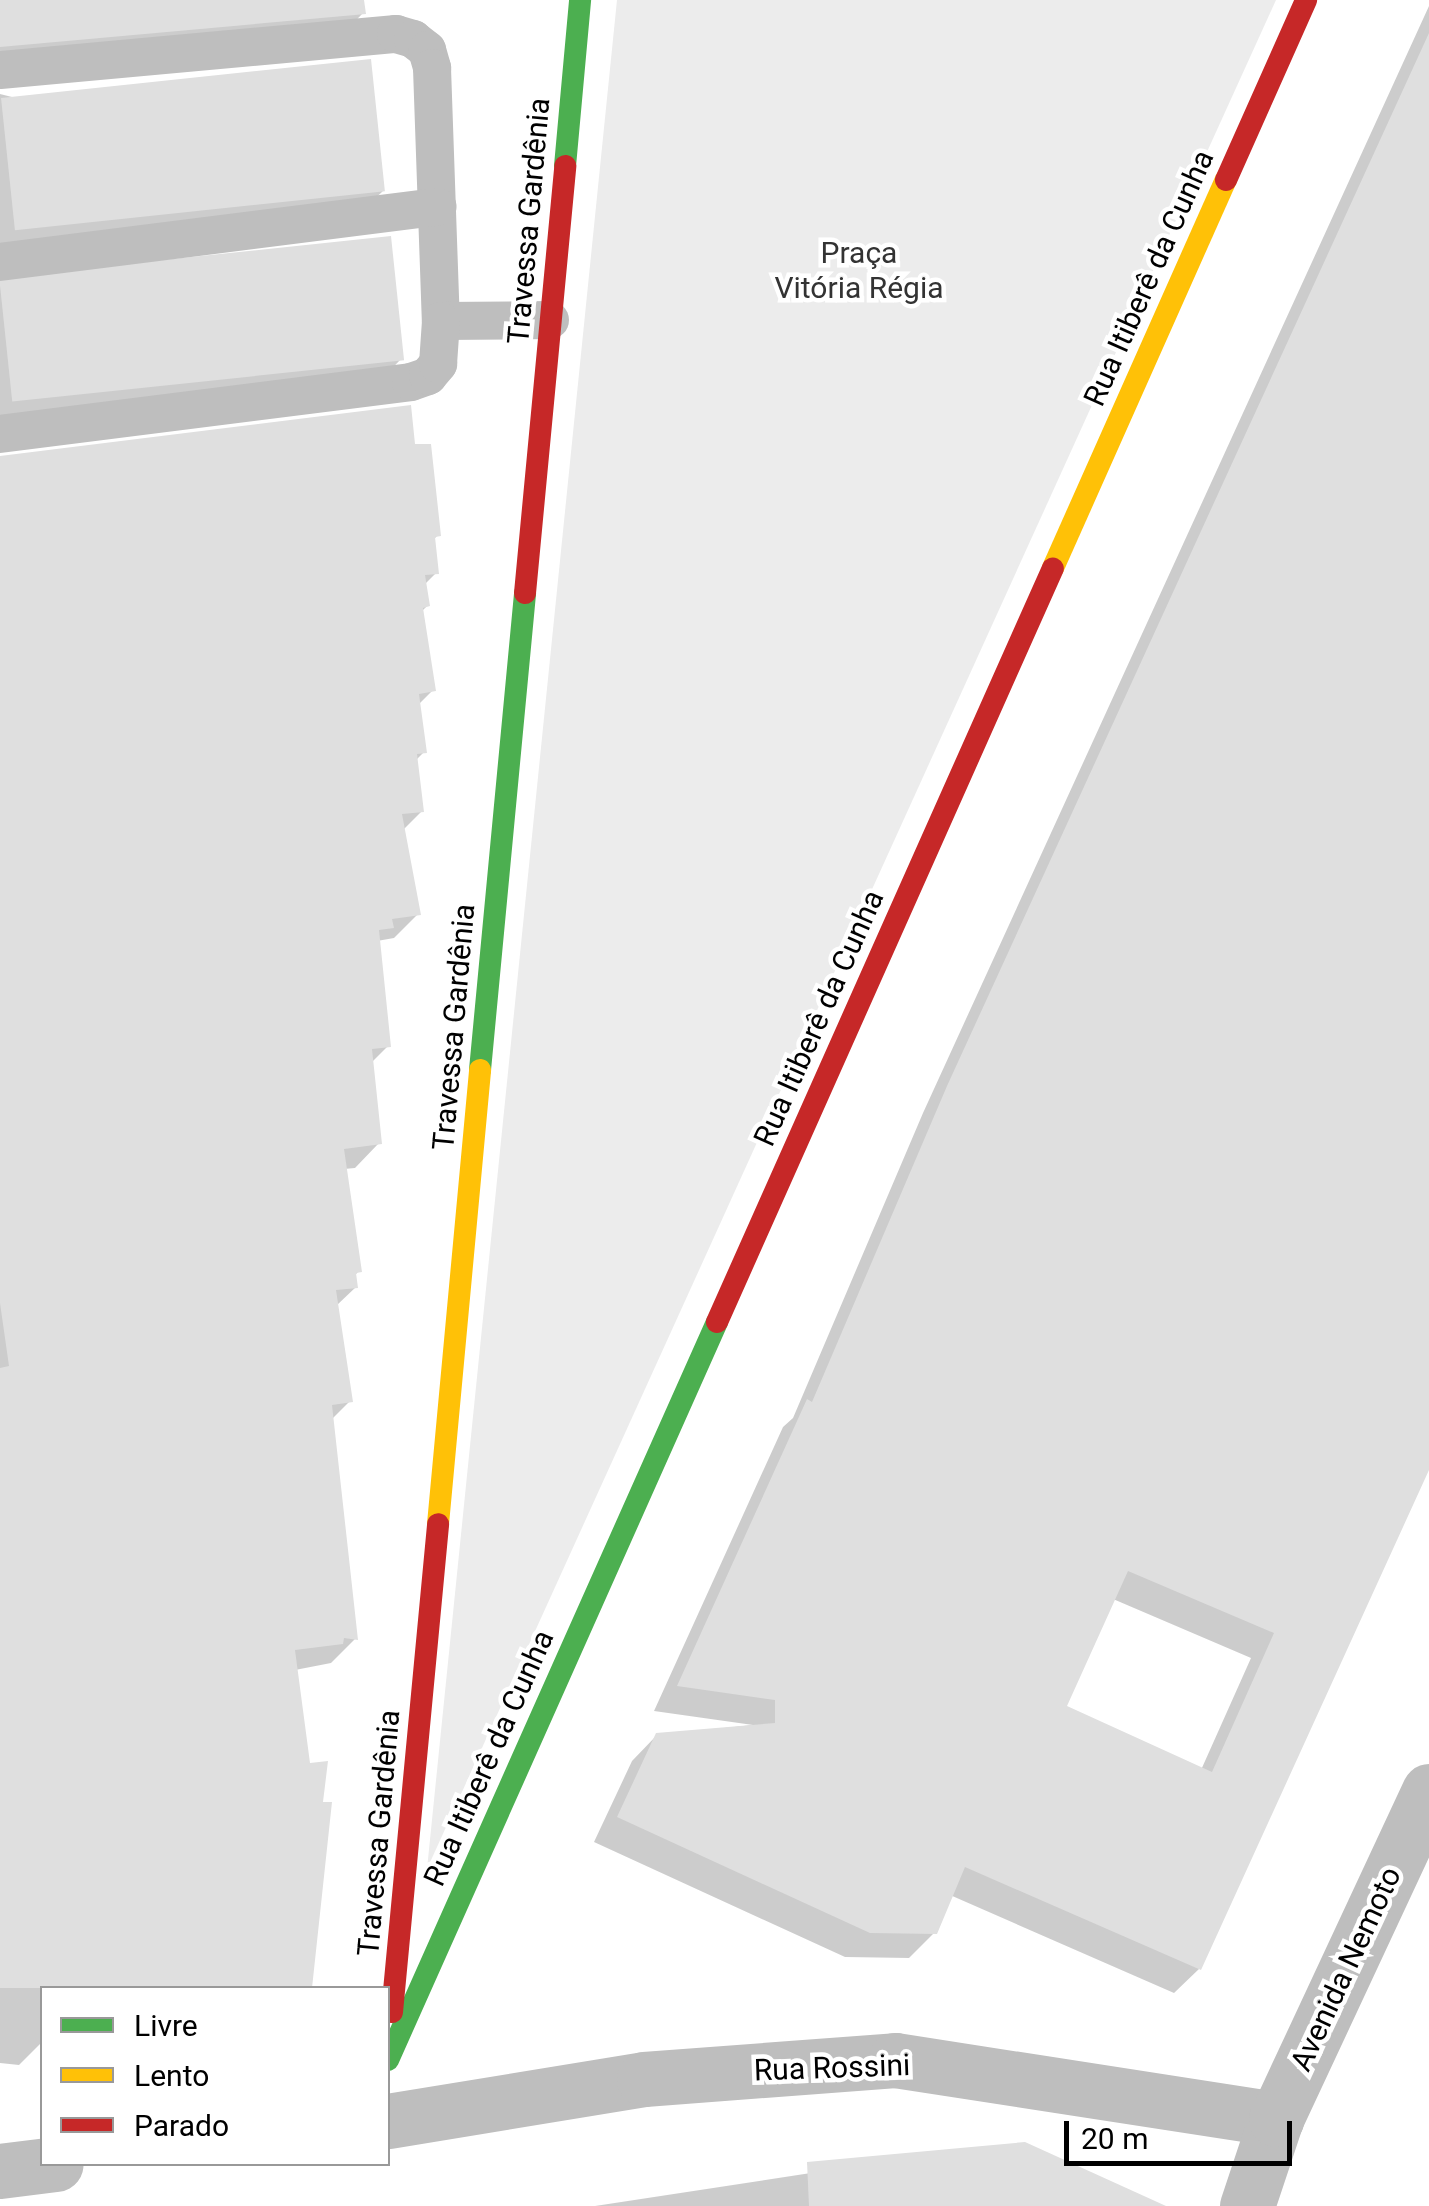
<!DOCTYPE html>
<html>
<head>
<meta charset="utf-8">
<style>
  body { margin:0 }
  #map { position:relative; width:1429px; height:2206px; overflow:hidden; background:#fff; font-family:Roboto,sans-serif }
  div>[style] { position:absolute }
  .green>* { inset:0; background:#ececec }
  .shadow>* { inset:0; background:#0003 }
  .building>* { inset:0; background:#dfdfdf; transform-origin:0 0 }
  .lane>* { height:38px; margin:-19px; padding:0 19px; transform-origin:19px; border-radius:19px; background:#bebebe }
  .street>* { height:55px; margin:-27.5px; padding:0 27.5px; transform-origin:27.5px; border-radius:27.5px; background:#bebebe }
  .fast>* { height:22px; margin:-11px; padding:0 11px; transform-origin:11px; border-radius:11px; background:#4caf50 }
  .slow>* { height:22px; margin:-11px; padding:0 11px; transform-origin:11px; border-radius:11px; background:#ffc107 }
  .jam>* { height:22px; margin:-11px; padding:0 11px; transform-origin:11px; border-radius:11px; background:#c62828 }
  span { translate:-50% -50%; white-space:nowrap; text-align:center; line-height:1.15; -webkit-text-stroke:9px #fff; paint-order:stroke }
  .street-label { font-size:30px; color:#000 }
  .park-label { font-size:30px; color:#333 }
  .legend { position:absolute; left:40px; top:1986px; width:350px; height:180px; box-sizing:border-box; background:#fff; border:2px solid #999; margin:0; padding:12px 18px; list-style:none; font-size:30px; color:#000 }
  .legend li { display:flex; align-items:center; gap:20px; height:50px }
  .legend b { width:50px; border:2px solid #999 }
  .scale { position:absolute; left:1064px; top:2121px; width:228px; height:45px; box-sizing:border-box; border:5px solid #000; border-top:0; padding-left:12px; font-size:30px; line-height:35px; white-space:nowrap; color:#000; -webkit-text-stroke:8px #fff; paint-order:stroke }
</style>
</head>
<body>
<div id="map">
  <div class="green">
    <div style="clip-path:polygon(617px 0,1276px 0,427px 1869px)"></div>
  </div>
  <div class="shadow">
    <div style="clip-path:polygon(0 0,362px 0,363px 13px,339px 38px,0 68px)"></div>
    <div style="clip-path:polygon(evenodd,1429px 6px,1429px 1466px,1199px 1969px,1174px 1993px,950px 1895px,935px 1932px,909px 1958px,845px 1957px,594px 1842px,632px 1761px,657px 1735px,753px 1725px,654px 1711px,783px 1427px,793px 1418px,923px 1113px,1429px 6px,1113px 1599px,1251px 1658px,1201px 1770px,1064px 1708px,1113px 1599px)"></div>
    <div style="clip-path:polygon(0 94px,384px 190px,359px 214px,0 259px)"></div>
    <div style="clip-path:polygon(0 286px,401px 359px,377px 384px,0 431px)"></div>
    <div style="clip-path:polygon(413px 447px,438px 535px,433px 540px,436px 573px,424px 585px,427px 606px,421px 612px,433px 690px,418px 705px,424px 752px,415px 761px,421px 812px,403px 830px,418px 914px,394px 938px,377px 941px,388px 1046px,371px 1063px,379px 1143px,355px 1168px,344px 1169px,359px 1271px,354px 1276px,356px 1287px,336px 1306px,350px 1401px,331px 1420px,355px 1639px,331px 1663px,295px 1670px,307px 1766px,320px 1804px,329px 1804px,309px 1988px,42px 1988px,42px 2042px,19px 2065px,0 2063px,0 458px)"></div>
    <div style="clip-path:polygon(889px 2161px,1124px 2206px,595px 2206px)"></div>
  </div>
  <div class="building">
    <div style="clip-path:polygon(0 0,364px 0,366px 14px,0 47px)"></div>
    <div style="clip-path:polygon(evenodd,1429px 33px,1429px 1470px,1201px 1970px,965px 1867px,937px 1934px,870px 1933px,617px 1817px,656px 1733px,775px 1723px,775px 1700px,677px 1686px,807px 1399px,812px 1402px,947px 1086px,1429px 33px,1128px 1571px,1274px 1633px,1212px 1772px,1067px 1706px,1128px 1571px)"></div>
    <div style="left:371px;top:59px;width:133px;height:372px;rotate:84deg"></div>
    <div style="left:391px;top:236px;width:125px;height:394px;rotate:84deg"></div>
    <div style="clip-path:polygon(411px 405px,415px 444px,431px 444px,441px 536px,435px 537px,439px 574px,425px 575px,430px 606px,423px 608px,436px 691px,419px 694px,427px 753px,417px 754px,424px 812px,402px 814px,421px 915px,392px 919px,394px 928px,379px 930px,391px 1047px,372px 1049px,382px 1144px,344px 1149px,362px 1272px,356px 1273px,358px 1288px,336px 1290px,353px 1402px,332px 1405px,358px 1640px,344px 1638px,343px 1644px,295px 1650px,310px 1763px,328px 1761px,323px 1802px,332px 1802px,312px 1988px,0 1988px,0 1368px,9px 1366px,0 1303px,0 456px)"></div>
    <div style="clip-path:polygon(1025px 2142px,1166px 2206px,809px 2206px,807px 2162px)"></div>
  </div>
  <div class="lane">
    <div style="left:0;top:70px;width:398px;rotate:-5.2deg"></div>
    <div style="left:396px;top:34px;width:18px;rotate:16deg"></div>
    <div style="left:413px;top:39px;width:18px;rotate:38deg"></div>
    <div style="left:427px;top:50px;width:19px;rotate:74deg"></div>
    <div style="left:432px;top:68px;width:253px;rotate:88deg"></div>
    <div style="left:441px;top:321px;width:109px;rotate:-0.5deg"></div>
    <div style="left:0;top:262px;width:441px;rotate:-7.2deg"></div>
    <div style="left:0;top:434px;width:414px;rotate:-7.2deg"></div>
    <div style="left:411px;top:382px;width:18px;rotate:-19deg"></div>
    <div style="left:428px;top:376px;width:16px;rotate:-50deg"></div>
    <div style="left:438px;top:364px;width:43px;rotate:-86deg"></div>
  </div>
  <div class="street">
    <div style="left:388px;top:2121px;width:259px;rotate:-9.3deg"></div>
    <div style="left:644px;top:2079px;width:252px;rotate:-4.3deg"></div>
    <div style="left:895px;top:2060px;width:386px;rotate:8.8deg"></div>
    <div style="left:0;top:2171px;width:56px;rotate:-7.1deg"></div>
    <div style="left:1247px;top:2206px;width:92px;rotate:-71.6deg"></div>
    <div style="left:1276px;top:2119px;width:362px;rotate:-65deg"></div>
  </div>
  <div class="fast">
    <div style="left:565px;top:166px;width:167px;rotate:-84.8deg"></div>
    <div style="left:480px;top:1070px;width:479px;rotate:-84.6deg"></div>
    <div style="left:388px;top:2060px;width:808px;rotate:-65.97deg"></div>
  </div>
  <div class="slow">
    <div style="left:1053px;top:568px;width:425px;rotate:-66deg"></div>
    <div style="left:438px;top:1524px;width:456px;rotate:-84.7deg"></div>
  </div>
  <div class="jam">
    <div style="left:1226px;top:180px;width:197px;rotate:-66deg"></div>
    <div style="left:525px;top:593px;width:429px;rotate:-84.6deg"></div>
    <div style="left:717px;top:1322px;width:825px;rotate:-65.98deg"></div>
    <div style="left:392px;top:2012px;width:490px;rotate:-84.6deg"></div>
  </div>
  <div class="street-label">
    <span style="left:529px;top:221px;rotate:-85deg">Travessa Gardênia</span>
    <span style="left:1149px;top:278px;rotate:-66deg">Rua Itiberê da Cunha</span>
    <span style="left:819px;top:1018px;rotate:-66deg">Rua Itiberê da Cunha</span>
    <span style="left:454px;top:1027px;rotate:-85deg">Travessa Gardênia</span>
    <span style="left:489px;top:1758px;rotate:-66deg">Rua Itiberê da Cunha</span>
    <span style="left:379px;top:1833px;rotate:-85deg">Travessa Gardênia</span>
    <span style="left:1346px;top:1969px;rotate:-65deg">Avenida Nemoto</span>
    <span style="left:832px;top:2068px;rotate:-2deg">Rua Rossini</span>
  </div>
  <div class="park-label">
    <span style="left:859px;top:270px">Praça<br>Vitória Régia</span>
  </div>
  <ul class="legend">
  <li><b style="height:12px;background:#4caf50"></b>Livre</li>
  <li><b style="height:12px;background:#ffc107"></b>Lento</li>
  <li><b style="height:12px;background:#c62828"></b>Parado</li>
  </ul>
  <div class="scale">20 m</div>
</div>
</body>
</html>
